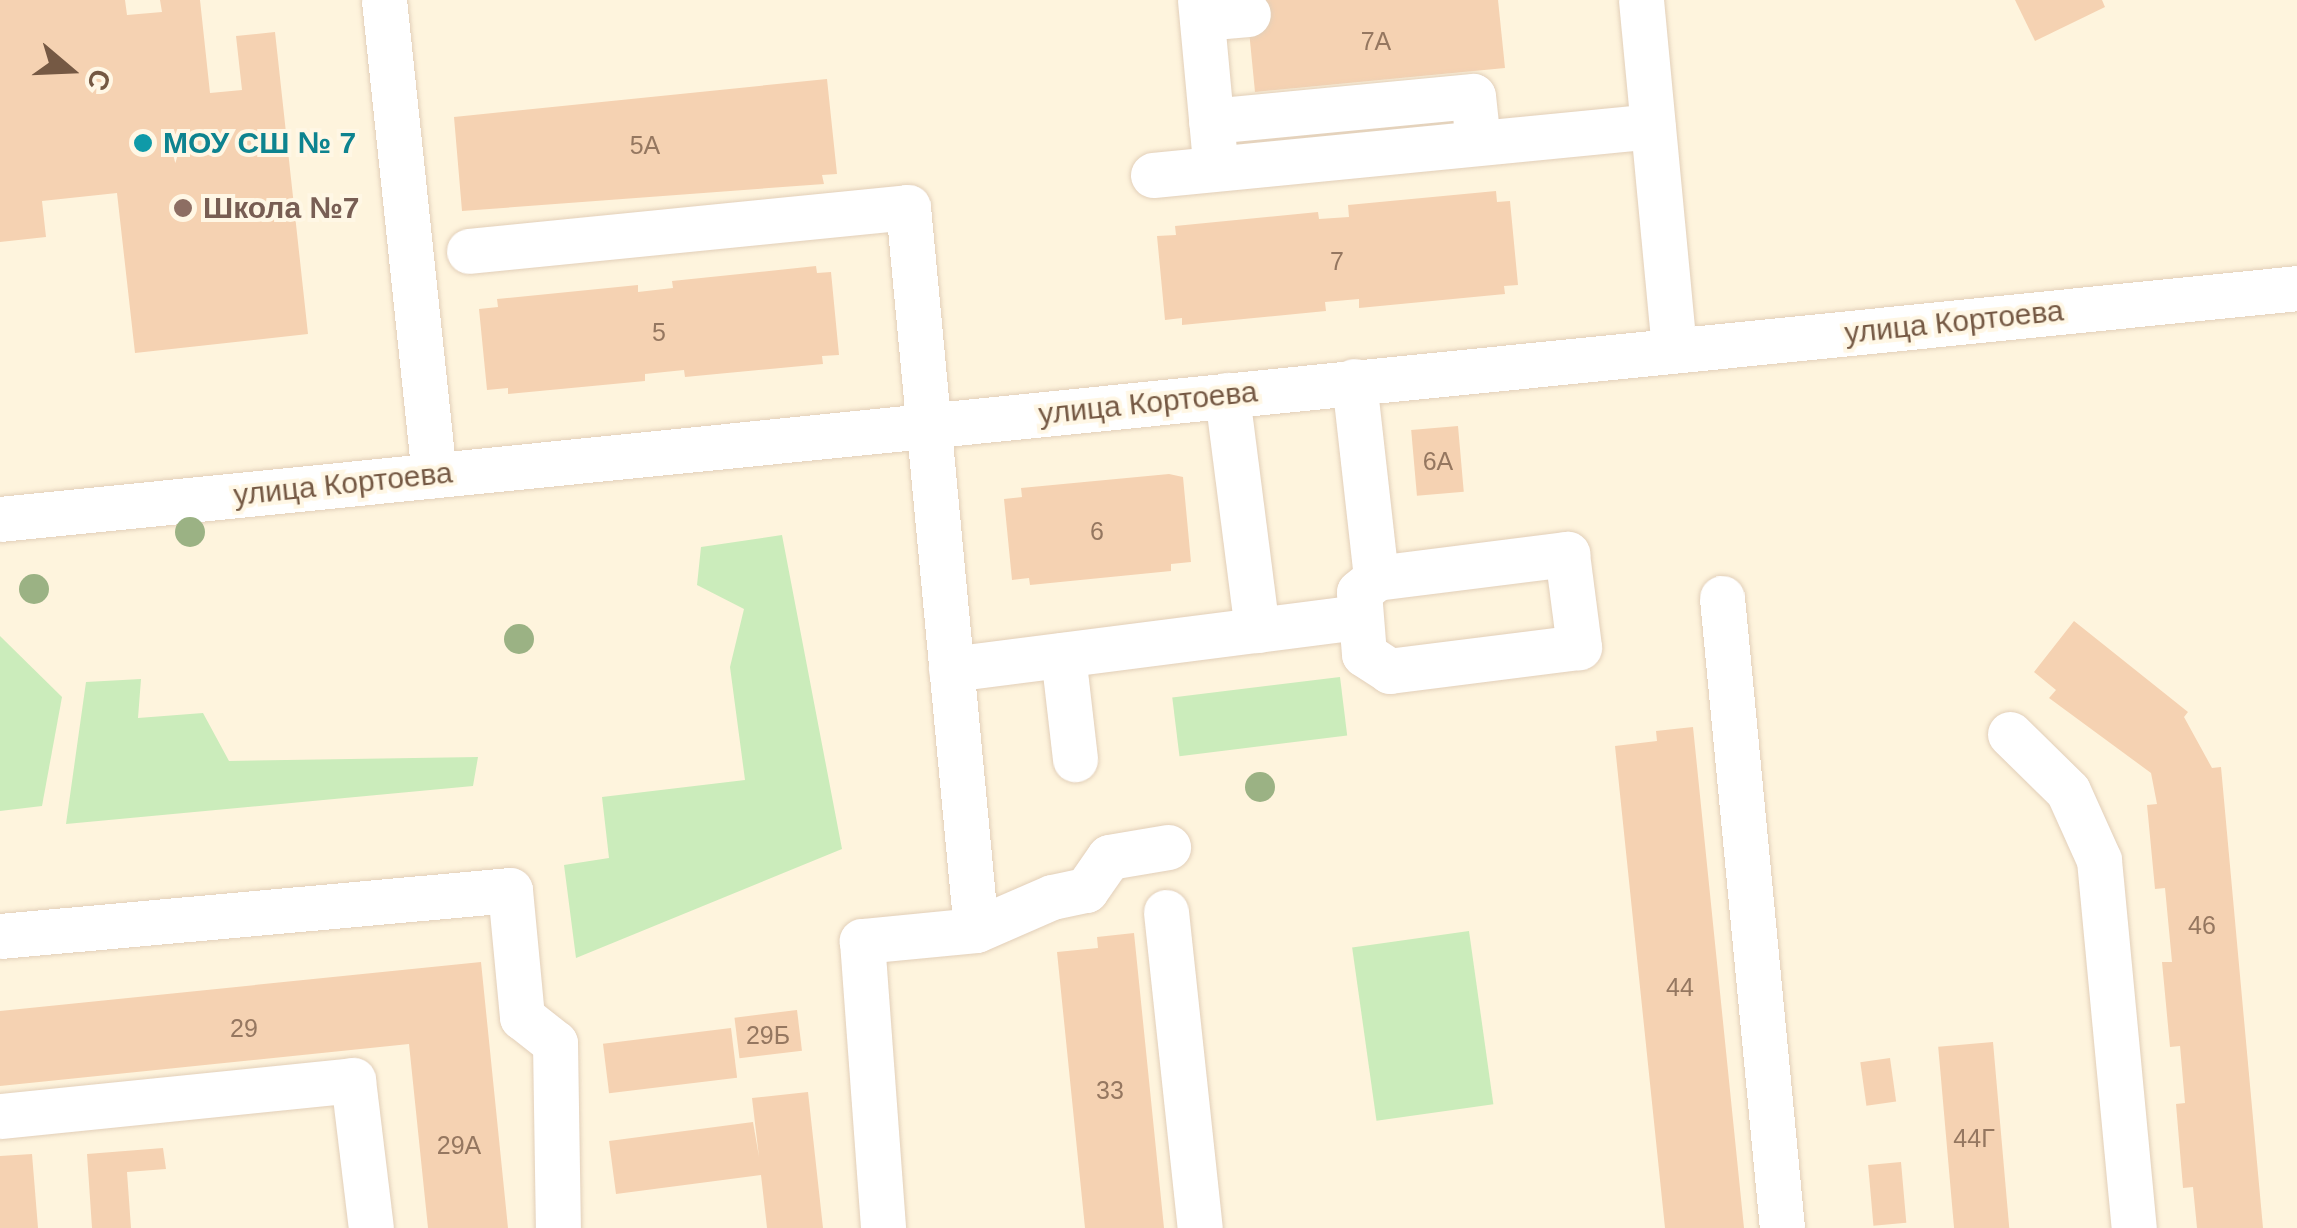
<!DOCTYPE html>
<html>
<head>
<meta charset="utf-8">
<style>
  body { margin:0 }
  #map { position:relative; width:2297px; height:1228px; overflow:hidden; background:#fef4dd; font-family:Helvetica,sans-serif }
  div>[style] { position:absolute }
  .green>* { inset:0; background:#cbecbb; transform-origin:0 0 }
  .building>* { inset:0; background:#f5d2b2; transform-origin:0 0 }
  .roads { filter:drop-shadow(0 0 2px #e2cfb9) drop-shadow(0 0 2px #e2cfb9) }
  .minor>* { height:45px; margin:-22.5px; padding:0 22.5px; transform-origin:22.5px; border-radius:22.5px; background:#fff }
  .trees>* { width:30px; height:30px; margin:-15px; border-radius:50%; background:#9bb284 }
  .dots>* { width:28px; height:28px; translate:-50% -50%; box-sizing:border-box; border:5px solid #fff7e5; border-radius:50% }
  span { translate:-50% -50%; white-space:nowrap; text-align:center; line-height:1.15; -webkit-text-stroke:8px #fff7e5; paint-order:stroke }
  .number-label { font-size:25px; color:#957760 }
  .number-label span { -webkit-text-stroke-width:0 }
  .culture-label { font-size:30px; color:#0d838f; font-weight:700 }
  .left { translate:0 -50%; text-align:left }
  .education-label { font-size:30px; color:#785e54; font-weight:700 }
  .street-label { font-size:30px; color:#755944 }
  .north { position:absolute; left:20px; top:20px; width:100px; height:100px; -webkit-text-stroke:8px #fff7e5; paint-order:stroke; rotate:109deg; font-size:28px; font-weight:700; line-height:40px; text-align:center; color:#755944 }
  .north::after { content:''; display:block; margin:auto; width:35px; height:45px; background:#755944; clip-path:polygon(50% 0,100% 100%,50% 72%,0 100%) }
</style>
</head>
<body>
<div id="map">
  <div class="green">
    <div style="clip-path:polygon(782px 535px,842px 849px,576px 958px,564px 865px,609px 858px,602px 797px,745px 780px,730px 667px,744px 609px,697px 585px,701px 547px)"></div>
    <div style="clip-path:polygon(0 636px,62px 697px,42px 806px,0 811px)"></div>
    <div style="left:1340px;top:677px;width:59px;height:169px;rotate:83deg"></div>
    <div style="clip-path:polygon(141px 679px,138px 718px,203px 713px,229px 761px,478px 757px,473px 786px,66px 824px,86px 682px)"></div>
    <div style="left:1469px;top:931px;width:175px;height:118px;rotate:82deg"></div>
  </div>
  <div class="building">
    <div style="clip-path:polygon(0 0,125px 0,127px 15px,162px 12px,160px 0,200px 0,210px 93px,242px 90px,236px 36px,275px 32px,308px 334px,135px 353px,117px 193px,42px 201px,46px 237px,0 242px)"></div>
    <div style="clip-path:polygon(1246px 0,1498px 0,1505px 68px,1255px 92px)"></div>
    <div style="clip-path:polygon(2015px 0,2102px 0,2105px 7px,2035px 41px)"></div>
    <div style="clip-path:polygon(827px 79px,837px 174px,822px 175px,824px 184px,462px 211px,454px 117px)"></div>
    <div style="clip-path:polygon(1496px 191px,1497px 202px,1510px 201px,1518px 285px,1504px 286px,1505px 294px,1359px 308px,1359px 299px,1325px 302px,1326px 311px,1182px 325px,1182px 318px,1165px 320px,1157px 236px,1176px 235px,1175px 226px,1318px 212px,1319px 219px,1349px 217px,1348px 205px)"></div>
    <div style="clip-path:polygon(816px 266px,817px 273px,831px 272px,839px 355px,822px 356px,823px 364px,685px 377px,684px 370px,645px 374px,645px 381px,508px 394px,508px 388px,487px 390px,479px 309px,498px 307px,497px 299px,638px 285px,638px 292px,673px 288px,672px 281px)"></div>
    <div style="left:1458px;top:426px;width:66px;height:47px;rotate:85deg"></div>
    <div style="clip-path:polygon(1169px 474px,1183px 477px,1191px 562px,1171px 564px,1171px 571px,1030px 585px,1029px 578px,1012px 580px,1004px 499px,1022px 497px,1021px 488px)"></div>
    <div style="clip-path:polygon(2074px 621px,2188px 712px,2184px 717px,2212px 768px,2221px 767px,2263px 1228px,2197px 1228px,2193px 1187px,2183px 1188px,2176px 1104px,2185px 1103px,2180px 1046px,2170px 1047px,2162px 962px,2172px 962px,2165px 888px,2155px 889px,2147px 805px,2157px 804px,2151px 773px,2049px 698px,2056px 690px,2034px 672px)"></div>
    <div style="clip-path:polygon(1693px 727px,1744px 1228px,1665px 1228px,1615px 746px,1657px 741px,1656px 731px)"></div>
    <div style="clip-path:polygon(1134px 933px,1164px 1228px,1085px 1228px,1057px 952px,1098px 948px,1097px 937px)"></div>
    <div style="clip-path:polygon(481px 962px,508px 1228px,428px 1228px,409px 1044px,0 1086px,0 1011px)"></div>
    <div style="left:797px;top:1010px;width:41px;height:63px;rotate:83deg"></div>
    <div style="left:731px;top:1028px;width:50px;height:129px;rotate:83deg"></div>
    <div style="left:1993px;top:1042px;width:187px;height:55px;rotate:85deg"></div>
    <div style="left:1890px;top:1058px;width:44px;height:30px;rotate:82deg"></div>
    <div style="clip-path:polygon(808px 1092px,823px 1228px,767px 1228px,761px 1175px,616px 1194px,609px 1141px,753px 1122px,759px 1157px,752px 1098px)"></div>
    <div style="clip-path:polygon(163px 1148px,166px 1169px,127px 1172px,131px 1228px,92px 1228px,87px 1154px)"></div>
    <div style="clip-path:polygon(32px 1154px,38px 1228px,0 1228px,0 1156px)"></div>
    <div style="left:1901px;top:1162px;width:61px;height:33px;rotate:85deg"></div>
  </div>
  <div class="roads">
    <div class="minor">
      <div style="left:384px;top:0;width:478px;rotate:84deg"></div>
      <div style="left:1200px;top:0;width:153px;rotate:84.7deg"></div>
      <div style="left:1641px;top:0;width:350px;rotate:84.6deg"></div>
      <div style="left:1202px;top:18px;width:46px;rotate:-5deg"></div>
      <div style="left:1211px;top:121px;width:263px;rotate:-5.5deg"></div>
      <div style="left:1473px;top:96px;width:47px;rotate:83.9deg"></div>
      <div style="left:1153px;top:175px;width:502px;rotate:-5.6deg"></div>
      <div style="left:469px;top:251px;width:441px;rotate:-5.7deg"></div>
      <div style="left:908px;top:207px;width:726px;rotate:84.63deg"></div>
      <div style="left:976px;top:930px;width:115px;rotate:174.5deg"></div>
      <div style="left:862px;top:941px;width:288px;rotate:85.8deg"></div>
      <div style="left:1354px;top:381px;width:198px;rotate:83.6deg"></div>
      <div style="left:0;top:519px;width:2309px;rotate:-5.74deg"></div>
      <div style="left:1567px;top:554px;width:94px;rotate:82.6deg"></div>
      <div style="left:1579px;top:647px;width:191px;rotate:172.8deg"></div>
      <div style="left:1390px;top:671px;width:31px;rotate:-147deg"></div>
      <div style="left:1364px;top:654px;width:62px;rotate:-94.6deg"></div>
      <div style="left:1359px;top:592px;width:22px;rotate:-39deg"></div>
      <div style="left:1376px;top:578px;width:193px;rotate:-7.2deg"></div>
      <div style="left:1722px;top:598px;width:633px;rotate:84.56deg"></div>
      <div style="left:1257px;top:630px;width:102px;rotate:-7.3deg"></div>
      <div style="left:1063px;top:655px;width:105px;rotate:83.4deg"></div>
      <div style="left:951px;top:669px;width:308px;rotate:-7.3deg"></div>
      <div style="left:1257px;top:630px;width:237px;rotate:-97.3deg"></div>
      <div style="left:2010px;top:734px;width:81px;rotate:44.5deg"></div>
      <div style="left:2068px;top:791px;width:76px;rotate:65.8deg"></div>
      <div style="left:2099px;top:860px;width:370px;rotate:84.6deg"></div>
      <div style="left:1166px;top:912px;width:318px;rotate:83.9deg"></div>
      <div style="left:976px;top:930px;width:83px;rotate:-23.5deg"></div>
      <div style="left:1052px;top:897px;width:35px;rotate:-12deg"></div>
      <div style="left:1086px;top:890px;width:40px;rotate:-55.1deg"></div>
      <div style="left:1109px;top:857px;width:60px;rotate:-9.6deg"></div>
      <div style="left:0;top:936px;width:512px;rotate:-5.15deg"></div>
      <div style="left:510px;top:890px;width:128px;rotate:84.6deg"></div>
      <div style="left:522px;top:1017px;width:42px;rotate:38.2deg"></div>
      <div style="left:555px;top:1043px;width:185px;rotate:89.1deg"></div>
      <div style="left:0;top:1116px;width:355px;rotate:-5.8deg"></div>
      <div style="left:353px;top:1080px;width:149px;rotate:83.1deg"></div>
    </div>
  </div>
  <div class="trees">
    <div style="left:190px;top:532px"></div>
    <div style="left:34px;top:589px"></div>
    <div style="left:519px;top:639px"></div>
    <div style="left:1260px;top:787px"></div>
  </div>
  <div class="dots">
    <div style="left:143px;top:143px;background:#0f9aa8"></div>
    <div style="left:183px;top:208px;background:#8d6e63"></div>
  </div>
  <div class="number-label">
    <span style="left:1376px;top:41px">7А</span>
    <span style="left:645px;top:145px">5А</span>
    <span style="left:1337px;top:261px">7</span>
    <span style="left:659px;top:332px">5</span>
    <span style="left:1438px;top:461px">6А</span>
    <span style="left:1097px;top:531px">6</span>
    <span style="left:2202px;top:925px">46</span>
    <span style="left:1680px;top:987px">44</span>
    <span style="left:244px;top:1028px">29</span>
    <span style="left:768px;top:1035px">29Б</span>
    <span style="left:1110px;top:1090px">33</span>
    <span style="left:1974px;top:1138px">44Г</span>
    <span style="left:459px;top:1145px">29А</span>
  </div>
  <div class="culture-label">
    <span class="left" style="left:163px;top:143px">МОУ СШ № 7</span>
  </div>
  <div class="education-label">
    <span class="left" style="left:203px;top:208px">Школа №7</span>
  </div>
  <div class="street-label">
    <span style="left:1954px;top:322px;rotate:-6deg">улица Кортоева</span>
    <span style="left:1148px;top:403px;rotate:-6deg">улица Кортоева</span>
    <span style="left:343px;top:484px;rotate:-6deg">улица Кортоева</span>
  </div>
  <div class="north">С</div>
</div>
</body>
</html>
